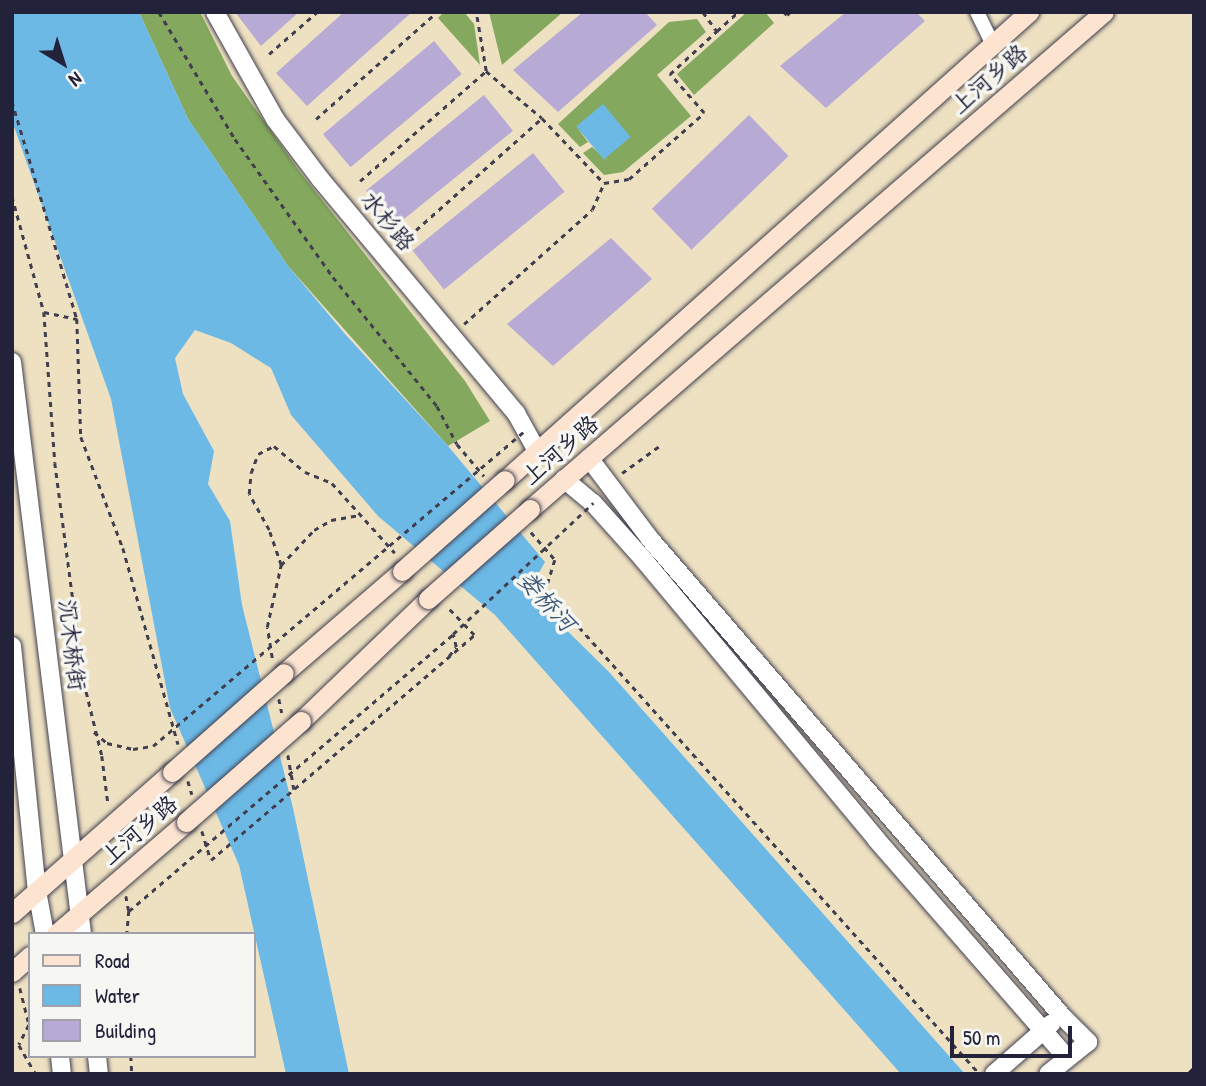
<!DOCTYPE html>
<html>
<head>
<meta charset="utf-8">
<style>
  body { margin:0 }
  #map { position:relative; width:1206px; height:1086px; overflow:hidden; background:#eee1c2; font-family:"Patrick Hand","LXGW WenKai TC",sans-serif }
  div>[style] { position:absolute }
  .forest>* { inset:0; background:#84a85d }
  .water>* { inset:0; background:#6cb9e6; transform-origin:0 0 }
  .building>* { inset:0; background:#b7aad4; transform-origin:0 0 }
  .path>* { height:2.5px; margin-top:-1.25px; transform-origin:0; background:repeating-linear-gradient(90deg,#413f4f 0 5px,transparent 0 10px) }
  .roads { filter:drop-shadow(0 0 2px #413f4f) drop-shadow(0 0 2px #413f4f) }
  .minor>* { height:14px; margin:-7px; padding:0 7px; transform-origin:7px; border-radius:7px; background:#fff }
  .tertiary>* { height:18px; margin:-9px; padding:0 9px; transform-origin:9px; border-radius:9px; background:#fff }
  .secondary>* { height:19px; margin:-9.5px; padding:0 9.5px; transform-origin:9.5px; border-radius:9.5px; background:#fde4d1 }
  .rail>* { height:5px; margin-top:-2.5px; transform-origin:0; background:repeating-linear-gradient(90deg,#22223b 0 10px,transparent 0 15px) }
  .path-bridge>* { height:2.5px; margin-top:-1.25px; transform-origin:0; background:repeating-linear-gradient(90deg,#413f4f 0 5px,transparent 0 10px) }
  .bridges { filter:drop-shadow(0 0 2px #413f4f) drop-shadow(0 0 2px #413f4f) }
  .secondary-bridge>* { height:19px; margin:-9.5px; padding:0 9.5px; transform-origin:9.5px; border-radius:9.5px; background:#fde4d1 }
  span { translate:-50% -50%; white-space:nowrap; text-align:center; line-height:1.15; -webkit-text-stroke:7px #f6f6f2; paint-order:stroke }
  .street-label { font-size:23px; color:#22223b }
  .water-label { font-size:24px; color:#3c5777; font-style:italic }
  .frame { position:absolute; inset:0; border:14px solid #22223b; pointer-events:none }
  .legend { position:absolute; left:28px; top:932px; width:228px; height:126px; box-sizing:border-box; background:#f6f6f2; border:2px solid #a1a1a9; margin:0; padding:9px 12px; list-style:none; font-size:21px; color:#22223b }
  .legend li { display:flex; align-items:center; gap:14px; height:35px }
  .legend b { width:35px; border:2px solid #a1a1a9 }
  .north { position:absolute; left:28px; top:28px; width:70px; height:70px; -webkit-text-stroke:5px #f6f6f2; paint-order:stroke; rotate:142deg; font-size:19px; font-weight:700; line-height:28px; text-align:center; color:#22223b }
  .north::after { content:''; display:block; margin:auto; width:24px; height:32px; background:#22223b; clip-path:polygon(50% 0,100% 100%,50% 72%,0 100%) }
  .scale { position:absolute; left:950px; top:1026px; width:122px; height:32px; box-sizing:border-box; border:4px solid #22223b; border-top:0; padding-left:9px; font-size:21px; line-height:24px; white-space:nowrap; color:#22223b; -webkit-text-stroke:5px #f6f6f2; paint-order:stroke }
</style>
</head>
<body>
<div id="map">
  <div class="forest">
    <div style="clip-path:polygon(139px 12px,200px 12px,232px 76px,300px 172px,465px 381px,490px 421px,448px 446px,288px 266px,188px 119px)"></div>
    <div style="clip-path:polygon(444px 12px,464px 12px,474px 24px,480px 65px,438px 18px)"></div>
    <div style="clip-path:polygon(489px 12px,563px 12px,502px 65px)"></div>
    <div style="clip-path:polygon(747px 12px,765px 12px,774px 23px,694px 95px,677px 74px)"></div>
    <div style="clip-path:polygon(697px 19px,706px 32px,657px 75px,691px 116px,623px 172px,604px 175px,583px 153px,592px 147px,607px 160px,578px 129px,588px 142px,580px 147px,558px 124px,669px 22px)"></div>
  </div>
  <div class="water">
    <div style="clip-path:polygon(12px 12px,139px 12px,188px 119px,288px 266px,345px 334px,448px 446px,545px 562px,528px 592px,609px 672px,965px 1074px,901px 1074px,495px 615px,378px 516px,291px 415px,271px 368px,231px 343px,195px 330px,175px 358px,183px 394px,214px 451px,208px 484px,230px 521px,242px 605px,293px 808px,349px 1074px,286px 1074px,239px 865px,170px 708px,111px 399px,12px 121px)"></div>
    <div style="left:603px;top:104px;width:43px;height:35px;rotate:50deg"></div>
  </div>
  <div class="building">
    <div style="clip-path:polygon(235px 12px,299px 12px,261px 46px)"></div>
    <div style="clip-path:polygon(344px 12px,412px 12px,307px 106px,276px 73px)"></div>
    <div style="clip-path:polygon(583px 12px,645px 12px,657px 25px,558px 112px,513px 70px)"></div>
    <div style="clip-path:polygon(846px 12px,916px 12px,925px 21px,826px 108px,780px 66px)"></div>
    <div style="left:434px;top:41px;width:43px;height:145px;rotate:50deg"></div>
    <div style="left:484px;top:95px;width:46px;height:152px;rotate:51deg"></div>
    <div style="left:749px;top:115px;width:57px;height:135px;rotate:46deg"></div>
    <div style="left:533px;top:153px;width:50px;height:155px;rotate:51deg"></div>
    <div style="clip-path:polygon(611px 238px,652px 279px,553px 366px,507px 324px)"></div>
  </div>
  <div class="path">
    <div style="left:159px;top:12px;width:148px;rotate:59.1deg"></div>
    <div style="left:235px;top:139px;width:169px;rotate:54.6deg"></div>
    <div style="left:333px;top:277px;width:166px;rotate:51.1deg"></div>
    <div style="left:437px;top:406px;width:43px;rotate:62.2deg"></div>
    <div style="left:457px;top:444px;width:42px;rotate:49.8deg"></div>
    <div style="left:668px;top:12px;width:5px"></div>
    <div style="left:703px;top:12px;width:24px;rotate:54deg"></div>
    <div style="left:717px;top:31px;width:28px;rotate:-42deg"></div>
    <div style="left:784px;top:12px;width:4px;rotate:45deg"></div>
    <div style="left:787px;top:15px;width:4px;rotate:-45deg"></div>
    <div style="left:269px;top:54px;width:64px;rotate:-41.2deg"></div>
    <div style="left:486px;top:71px;width:73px;rotate:40deg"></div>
    <div style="left:12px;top:101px;width:227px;rotate:73.4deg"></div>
    <div style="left:316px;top:119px;width:162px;rotate:-41.5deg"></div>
    <div style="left:360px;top:181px;width:167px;rotate:-41.1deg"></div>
    <div style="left:486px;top:71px;width:60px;rotate:-99.6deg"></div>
    <div style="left:12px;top:196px;width:120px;rotate:74.6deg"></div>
    <div style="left:44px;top:312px;width:34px;rotate:12deg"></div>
    <div style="left:77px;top:319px;width:118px;rotate:88.1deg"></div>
    <div style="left:81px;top:437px;width:119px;rotate:69.3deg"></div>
    <div style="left:123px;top:548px;width:204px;rotate:74.3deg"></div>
    <div style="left:416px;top:230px;width:169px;rotate:-41.6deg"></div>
    <div style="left:542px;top:118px;width:90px;rotate:46.4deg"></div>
    <div style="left:44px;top:312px;width:151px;rotate:85.8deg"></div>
    <div style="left:55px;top:463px;width:221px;rotate:82.5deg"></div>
    <div style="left:84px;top:682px;width:76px;rotate:76.3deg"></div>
    <div style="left:102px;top:756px;width:47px;rotate:82.7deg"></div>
    <div style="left:464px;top:324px;width:171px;rotate:-41.7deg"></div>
    <div style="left:592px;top:210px;width:30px;rotate:-66deg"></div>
    <div style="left:604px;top:183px;width:25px;rotate:-9deg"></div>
    <div style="left:629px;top:179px;width:100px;rotate:-41.3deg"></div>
    <div style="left:704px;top:113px;width:52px;rotate:-131.1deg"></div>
    <div style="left:670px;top:74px;width:64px;rotate:-42.5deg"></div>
    <div style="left:622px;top:473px;width:49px;rotate:-35.9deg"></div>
    <div style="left:531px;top:532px;width:37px;rotate:49deg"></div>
    <div style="left:555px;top:560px;width:31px;rotate:107deg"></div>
    <div style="left:546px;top:590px;width:646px;rotate:48.14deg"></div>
    <div style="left:281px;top:565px;width:48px;rotate:-46.7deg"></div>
    <div style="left:314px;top:530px;width:20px;rotate:-30deg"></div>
    <div style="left:331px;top:520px;width:29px;rotate:-10deg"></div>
    <div style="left:449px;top:656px;width:11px;rotate:-52deg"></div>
    <div style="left:456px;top:647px;width:13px;rotate:-103deg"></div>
    <div style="left:272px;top:658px;width:31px;rotate:-99deg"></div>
    <div style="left:267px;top:627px;width:64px;rotate:-77.3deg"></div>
    <div style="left:281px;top:565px;width:37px;rotate:-109deg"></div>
    <div style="left:269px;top:530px;width:41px;rotate:-119.1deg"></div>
    <div style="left:249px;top:494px;width:21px;rotate:-85deg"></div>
    <div style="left:251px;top:473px;width:20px;rotate:-70deg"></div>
    <div style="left:258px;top:454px;width:18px;rotate:-27deg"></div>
    <div style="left:274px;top:446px;width:40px;rotate:40deg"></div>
    <div style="left:305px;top:472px;width:29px;rotate:22deg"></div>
    <div style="left:332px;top:483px;width:94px;rotate:48deg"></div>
    <div style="left:279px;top:699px;width:14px;rotate:78deg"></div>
    <div style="left:94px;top:732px;width:17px;rotate:40deg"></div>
    <div style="left:107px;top:743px;width:27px;rotate:13deg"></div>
    <div style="left:133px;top:749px;width:20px;rotate:-9deg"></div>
    <div style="left:288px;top:755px;width:35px;rotate:80deg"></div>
    <div style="left:188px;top:781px;width:14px;rotate:73deg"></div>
    <div style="left:202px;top:831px;width:30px;rotate:73deg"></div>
    <div style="left:211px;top:860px;width:346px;rotate:-40.5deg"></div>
    <div style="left:474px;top:635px;width:40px;rotate:-134deg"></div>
    <div style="left:126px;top:896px;width:15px;rotate:79deg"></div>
    <div style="left:129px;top:911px;width:23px;rotate:95deg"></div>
    <div style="left:20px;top:988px;width:38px;rotate:76deg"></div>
    <div style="left:29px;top:1025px;width:22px;rotate:117deg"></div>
    <div style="left:19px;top:1045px;width:34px;rotate:60deg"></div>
    <div style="left:131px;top:1056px;width:18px;rotate:87deg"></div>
  </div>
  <div class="roads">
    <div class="minor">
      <div style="left:977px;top:12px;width:37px;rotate:64deg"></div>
    </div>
    <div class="tertiary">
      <div style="left:215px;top:12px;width:123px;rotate:60.7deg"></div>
      <div style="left:275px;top:119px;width:76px;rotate:53deg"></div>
      <div style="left:321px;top:180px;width:304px;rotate:50.1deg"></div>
      <div style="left:516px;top:413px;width:43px;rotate:61.1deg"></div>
      <div style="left:12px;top:362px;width:576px;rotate:83.02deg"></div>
      <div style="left:589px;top:458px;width:101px;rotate:53deg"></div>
      <div style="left:650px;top:539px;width:630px;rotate:49.18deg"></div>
      <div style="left:1062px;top:1016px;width:37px;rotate:45deg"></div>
      <div style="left:1088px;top:1042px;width:51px;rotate:141.3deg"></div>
      <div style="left:564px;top:479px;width:38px;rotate:40deg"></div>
      <div style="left:593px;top:503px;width:75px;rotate:48.2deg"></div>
      <div style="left:643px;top:559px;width:364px;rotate:50.2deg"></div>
      <div style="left:876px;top:839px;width:291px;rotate:48.9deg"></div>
      <div style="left:12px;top:646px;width:246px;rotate:84.2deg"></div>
      <div style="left:37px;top:891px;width:44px;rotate:79.5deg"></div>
      <div style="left:60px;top:1056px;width:18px;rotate:84deg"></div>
      <div style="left:97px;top:1056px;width:18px;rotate:84deg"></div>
      <div style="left:994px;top:1074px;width:76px;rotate:-41.3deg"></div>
    </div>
    <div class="secondary">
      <div style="left:505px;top:480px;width:703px;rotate:-41.77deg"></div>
      <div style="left:530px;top:509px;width:759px;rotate:-40.89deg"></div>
      <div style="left:284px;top:673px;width:156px;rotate:-40.8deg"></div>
      <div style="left:301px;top:721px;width:176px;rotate:-43.8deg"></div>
      <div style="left:12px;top:913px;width:213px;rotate:-41.4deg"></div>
      <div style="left:56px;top:934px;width:172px;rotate:-40.7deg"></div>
      <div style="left:12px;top:972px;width:24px;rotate:-42deg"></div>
    </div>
  </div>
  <div class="rail">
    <div style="left:1189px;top:1074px;width:7px;rotate:-45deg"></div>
  </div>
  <div class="path-bridge">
    <div style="left:153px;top:746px;width:488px;rotate:-40.3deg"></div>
    <div style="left:129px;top:911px;width:426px;rotate:-40.5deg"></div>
    <div style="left:453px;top:634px;width:192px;rotate:-43.1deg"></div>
  </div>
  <div class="bridges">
    <div class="secondary-bridge">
      <div style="left:402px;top:571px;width:137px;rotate:-41.5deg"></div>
      <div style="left:428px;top:599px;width:136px;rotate:-41.4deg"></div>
      <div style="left:172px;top:772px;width:149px;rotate:-41.5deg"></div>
      <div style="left:186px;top:822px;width:153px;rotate:-41.3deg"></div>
    </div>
  </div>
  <div class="street-label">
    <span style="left:989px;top:79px;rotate:-41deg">上河乡路</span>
    <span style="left:388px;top:221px;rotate:50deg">水杉路</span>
    <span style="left:560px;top:450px;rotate:-41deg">上河乡路</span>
    <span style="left:72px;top:645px;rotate:83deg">沉木桥街</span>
    <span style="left:139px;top:830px;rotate:-41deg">上河乡路</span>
  </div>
  <div class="water-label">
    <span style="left:547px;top:601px;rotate:48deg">娄桥河</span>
  </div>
  <div class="frame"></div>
  <ul class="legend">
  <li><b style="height:9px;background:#fde4d1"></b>Road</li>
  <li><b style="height:19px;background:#6cb9e6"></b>Water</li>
  <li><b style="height:19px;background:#b7aad4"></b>Building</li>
  </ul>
  <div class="north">N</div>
  <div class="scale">50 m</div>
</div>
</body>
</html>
